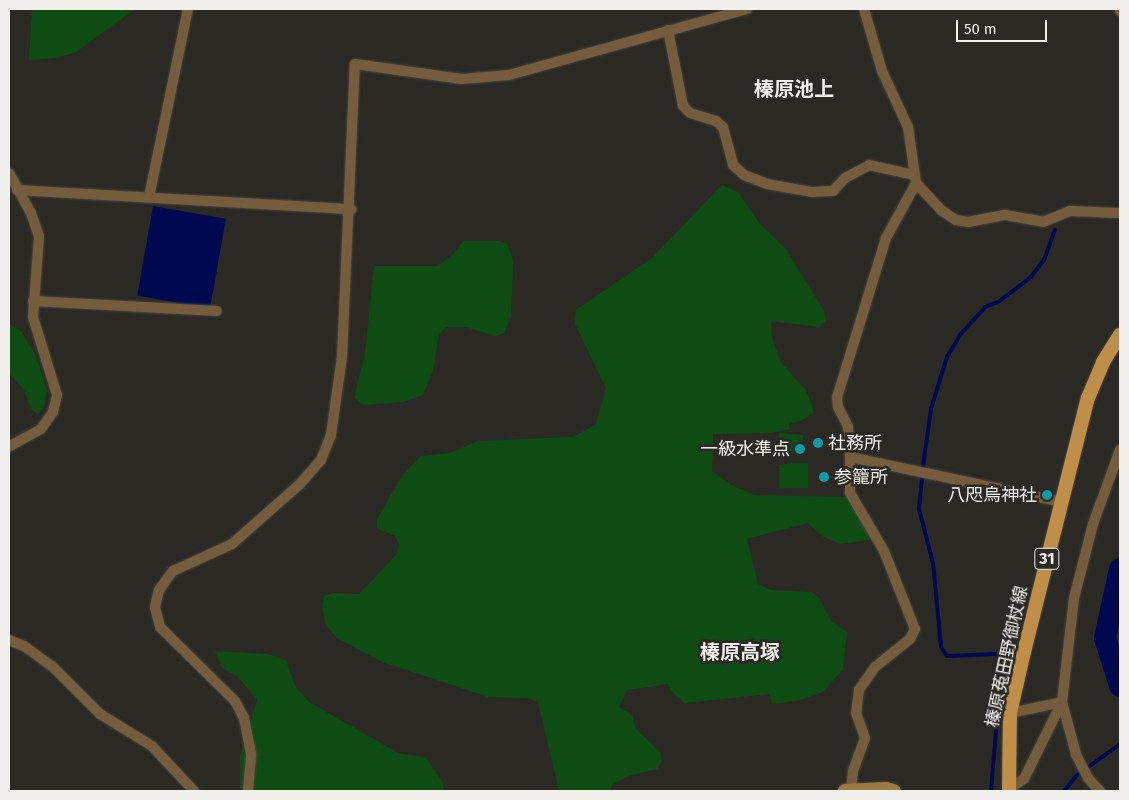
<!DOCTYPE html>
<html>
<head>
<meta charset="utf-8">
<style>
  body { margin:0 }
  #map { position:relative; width:1129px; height:800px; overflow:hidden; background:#2a2924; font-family:"Fira Sans","Noto Sans JP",sans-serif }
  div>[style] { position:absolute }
  .green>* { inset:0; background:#0f4c14 }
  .water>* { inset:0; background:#00094f; transform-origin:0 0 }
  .stream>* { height:4px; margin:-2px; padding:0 2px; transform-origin:2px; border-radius:2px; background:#00094f }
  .river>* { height:22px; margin:-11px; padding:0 11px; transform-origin:11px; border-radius:11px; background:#00094f }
  .roads { filter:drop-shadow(0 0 1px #464540) drop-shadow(0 0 1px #464540) }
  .minor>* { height:10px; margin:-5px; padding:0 5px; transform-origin:5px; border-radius:5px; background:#745c3d }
  .secondary>* { height:14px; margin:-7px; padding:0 7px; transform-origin:7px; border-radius:7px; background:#9f7944 }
  .primary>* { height:14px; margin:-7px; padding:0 7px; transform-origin:7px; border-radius:7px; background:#bf8f49 }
  .dots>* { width:14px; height:14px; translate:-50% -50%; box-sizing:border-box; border:2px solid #2a2924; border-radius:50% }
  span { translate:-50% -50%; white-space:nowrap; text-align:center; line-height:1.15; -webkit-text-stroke:5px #2a2924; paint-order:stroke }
  .shield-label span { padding:1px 4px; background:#2a2924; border:1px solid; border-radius:4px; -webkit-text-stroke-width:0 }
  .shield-label { font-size:16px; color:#f0efec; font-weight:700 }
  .poi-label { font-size:18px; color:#f0efec }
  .left { translate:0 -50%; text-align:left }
  .right { translate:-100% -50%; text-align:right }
  .street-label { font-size:18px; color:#f0efec }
  .quarter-label { font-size:20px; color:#f0efec; font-weight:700 }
  .frame { position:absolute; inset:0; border:10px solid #f0efec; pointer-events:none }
  .scale { position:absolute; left:956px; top:20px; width:91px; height:22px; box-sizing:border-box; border:2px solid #f0efec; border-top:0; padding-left:6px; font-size:15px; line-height:18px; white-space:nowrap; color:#f0efec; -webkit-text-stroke:4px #2a2924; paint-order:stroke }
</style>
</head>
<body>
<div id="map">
  <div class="green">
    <div style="clip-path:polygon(32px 9px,135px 9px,76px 52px,56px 58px,29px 60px)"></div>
    <div style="clip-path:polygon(722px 185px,738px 192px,760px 224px,786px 249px,824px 311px,826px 320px,819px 327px,771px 321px,772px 338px,781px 363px,806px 390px,814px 412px,803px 420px,789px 424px,790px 429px,771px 433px,713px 434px,712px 471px,731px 485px,754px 495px,849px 497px,871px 540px,839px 544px,822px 536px,808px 523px,747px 539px,758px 584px,771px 590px,812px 592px,819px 598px,831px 621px,847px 632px,843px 669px,823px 692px,800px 700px,772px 704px,769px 694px,685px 703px,671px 691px,668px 684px,627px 690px,619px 707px,632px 715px,635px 728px,660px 752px,662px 761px,657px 769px,628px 776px,612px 785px,610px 791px,559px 791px,538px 702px,529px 698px,488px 697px,382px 662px,337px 638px,325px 624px,322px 605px,324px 596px,332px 593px,359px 594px,397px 554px,399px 544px,395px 536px,377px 528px,377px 519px,402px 476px,421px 456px,450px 453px,478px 441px,573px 437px,596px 424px,606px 388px,575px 324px,576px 310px,652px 258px)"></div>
    <div style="clip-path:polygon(463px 241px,500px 241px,508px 245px,513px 261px,511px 316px,504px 333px,495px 336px,466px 327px,447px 327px,439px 334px,433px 371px,423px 395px,403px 402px,362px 405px,355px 398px,356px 389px,365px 353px,374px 266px,437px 266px,452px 256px)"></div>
    <div style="clip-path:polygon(9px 324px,21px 331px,35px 354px,47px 390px,44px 407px,38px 414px,31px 409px,24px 390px,9px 373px)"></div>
    <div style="clip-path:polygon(779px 433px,803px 435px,802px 452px,779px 454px)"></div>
    <div style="clip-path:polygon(792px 463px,808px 463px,808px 488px,779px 488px,779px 465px)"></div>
    <div style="clip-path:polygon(215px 651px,268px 654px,286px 660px,295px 686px,309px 702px,398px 753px,426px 758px,442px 781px,444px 791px,240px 791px,240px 756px,257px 700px,238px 677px,222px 668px)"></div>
  </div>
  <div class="water">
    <div style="left:153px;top:206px;width:74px;height:91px;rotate:10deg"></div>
  </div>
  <div class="stream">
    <div style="left:991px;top:791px;width:130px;rotate:-85.2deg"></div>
    <div style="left:1002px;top:661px;width:9px;rotate:-131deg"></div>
    <div style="left:996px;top:654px;width:49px;rotate:177.7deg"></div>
    <div style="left:947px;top:656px;width:11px;rotate:-124deg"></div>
    <div style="left:941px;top:647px;width:84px;rotate:-95.4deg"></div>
    <div style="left:933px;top:563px;width:56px;rotate:-104.5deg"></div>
    <div style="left:919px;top:509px;width:50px;rotate:-84.3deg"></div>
    <div style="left:924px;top:459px;width:50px;rotate:-82deg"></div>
    <div style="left:931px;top:409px;width:54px;rotate:-72.9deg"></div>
    <div style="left:947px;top:357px;width:26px;rotate:-59deg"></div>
    <div style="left:960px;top:335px;width:38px;rotate:-48deg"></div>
    <div style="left:985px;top:307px;width:14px;rotate:-21deg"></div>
    <div style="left:998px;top:302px;width:41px;rotate:-37.1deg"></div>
    <div style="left:1031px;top:277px;width:21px;rotate:-53deg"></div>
    <div style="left:1044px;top:260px;width:32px;rotate:-70deg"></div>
    <div style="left:1064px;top:791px;width:19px;rotate:-51deg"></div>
    <div style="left:1076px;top:776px;width:54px;rotate:-36deg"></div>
  </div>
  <div class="river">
    <div style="left:1120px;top:569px;width:71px;rotate:102.3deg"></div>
    <div style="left:1105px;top:638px;width:50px;rotate:72.6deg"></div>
  </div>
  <div class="roads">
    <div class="minor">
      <div style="left:864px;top:9px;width:65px;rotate:73.8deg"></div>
      <div style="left:882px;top:71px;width:62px;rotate:65.1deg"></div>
      <div style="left:908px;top:127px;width:57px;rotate:81.9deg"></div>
      <div style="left:916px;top:183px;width:37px;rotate:47deg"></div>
      <div style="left:941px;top:210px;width:18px;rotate:34deg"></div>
      <div style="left:956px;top:220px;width:12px;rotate:9deg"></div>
      <div style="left:968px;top:222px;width:38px;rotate:-11deg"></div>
      <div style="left:1005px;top:215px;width:39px;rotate:10deg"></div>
      <div style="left:1043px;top:222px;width:29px;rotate:-22deg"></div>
      <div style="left:1070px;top:211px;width:50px;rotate:2.3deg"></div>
      <div style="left:1120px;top:9px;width:2px;rotate:90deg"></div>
      <div style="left:668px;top:30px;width:77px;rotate:78.8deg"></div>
      <div style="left:683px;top:106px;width:10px;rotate:45deg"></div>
      <div style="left:690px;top:113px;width:27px;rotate:17deg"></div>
      <div style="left:716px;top:121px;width:9px;rotate:41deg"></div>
      <div style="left:723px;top:127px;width:39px;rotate:75deg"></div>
      <div style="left:733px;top:165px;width:15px;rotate:42deg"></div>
      <div style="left:744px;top:175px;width:25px;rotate:21deg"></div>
      <div style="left:767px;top:184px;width:46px;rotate:10.1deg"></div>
      <div style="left:812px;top:192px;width:21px;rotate:-3deg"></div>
      <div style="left:833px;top:191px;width:18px;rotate:-47deg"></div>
      <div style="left:845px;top:178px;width:27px;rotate:-28deg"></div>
      <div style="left:869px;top:165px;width:47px;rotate:12.3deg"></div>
      <div style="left:9px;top:173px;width:46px;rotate:61.2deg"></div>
      <div style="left:31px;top:213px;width:24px;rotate:71deg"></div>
      <div style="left:39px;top:236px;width:81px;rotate:94.2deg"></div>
      <div style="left:33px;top:317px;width:82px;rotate:72.9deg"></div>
      <div style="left:57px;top:395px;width:17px;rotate:103deg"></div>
      <div style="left:53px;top:412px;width:21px;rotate:125deg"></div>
      <div style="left:41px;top:429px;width:37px;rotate:151deg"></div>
      <div style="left:916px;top:183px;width:63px;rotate:118.6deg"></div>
      <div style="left:886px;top:238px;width:166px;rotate:107.1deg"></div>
      <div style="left:837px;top:397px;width:10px;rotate:84deg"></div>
      <div style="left:838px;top:407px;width:22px;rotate:63deg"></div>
      <div style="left:848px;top:427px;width:30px;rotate:86deg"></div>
      <div style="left:850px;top:457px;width:216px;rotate:12deg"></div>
      <div style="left:17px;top:190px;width:335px;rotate:3.3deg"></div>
      <div style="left:149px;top:197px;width:192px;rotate:-78.3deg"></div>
      <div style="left:33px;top:301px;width:184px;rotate:3.1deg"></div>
      <div style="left:850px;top:457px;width:36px;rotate:90deg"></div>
      <div style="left:850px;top:493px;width:67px;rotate:59.6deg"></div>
      <div style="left:884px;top:551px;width:84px;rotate:68.3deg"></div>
      <div style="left:915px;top:629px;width:11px;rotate:117deg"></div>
      <div style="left:910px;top:639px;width:45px;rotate:141.3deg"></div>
      <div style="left:875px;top:667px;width:28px;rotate:125deg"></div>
      <div style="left:859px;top:690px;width:23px;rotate:97deg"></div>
      <div style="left:856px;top:713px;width:27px;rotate:70deg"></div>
      <div style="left:865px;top:738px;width:35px;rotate:110deg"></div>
      <div style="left:853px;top:771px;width:19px;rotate:96deg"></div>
      <div style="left:9px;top:640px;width:16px;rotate:22deg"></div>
      <div style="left:24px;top:646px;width:34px;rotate:36deg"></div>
      <div style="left:52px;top:666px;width:68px;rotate:45deg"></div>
      <div style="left:100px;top:714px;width:61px;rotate:31.6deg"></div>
      <div style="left:152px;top:746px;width:62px;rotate:47deg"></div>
      <div style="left:1010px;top:713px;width:53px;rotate:-11.9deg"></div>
      <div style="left:1009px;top:789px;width:18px;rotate:-34deg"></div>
      <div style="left:1024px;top:779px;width:86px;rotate:-63.7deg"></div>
      <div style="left:248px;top:791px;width:37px;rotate:-85deg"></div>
      <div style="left:251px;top:754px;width:37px;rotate:-101deg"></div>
      <div style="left:244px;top:718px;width:19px;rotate:-118deg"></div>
      <div style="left:235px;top:701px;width:105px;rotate:-135.4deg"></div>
      <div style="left:160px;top:627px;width:21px;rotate:-104deg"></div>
      <div style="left:155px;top:607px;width:17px;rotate:-77deg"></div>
      <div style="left:159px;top:590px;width:24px;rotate:-54deg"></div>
      <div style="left:173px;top:571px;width:65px;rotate:-24.6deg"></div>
      <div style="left:232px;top:544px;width:91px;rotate:-41.4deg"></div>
      <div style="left:300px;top:484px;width:32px;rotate:-49deg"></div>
      <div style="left:321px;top:460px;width:27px;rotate:-68deg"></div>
      <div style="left:331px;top:435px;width:79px;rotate:-82deg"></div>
      <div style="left:342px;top:357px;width:293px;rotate:-87.5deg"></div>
      <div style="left:355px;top:64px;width:108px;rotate:8deg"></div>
      <div style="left:462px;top:79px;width:47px;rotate:-4.9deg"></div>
      <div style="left:509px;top:75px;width:247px;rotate:-15.5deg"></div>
      <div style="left:1100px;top:791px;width:18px;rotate:-133deg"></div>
      <div style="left:1088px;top:778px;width:27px;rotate:-117deg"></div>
      <div style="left:1076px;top:754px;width:54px;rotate:-105.1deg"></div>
      <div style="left:1062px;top:702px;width:105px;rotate:-83.4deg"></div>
      <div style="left:1074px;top:598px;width:76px;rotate:-75.6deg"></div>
      <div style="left:1093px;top:524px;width:79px;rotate:-70deg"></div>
    </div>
    <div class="secondary">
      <div style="left:845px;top:791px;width:41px;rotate:-2.8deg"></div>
      <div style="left:886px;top:789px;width:8px;rotate:14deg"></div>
    </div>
    <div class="primary">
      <div style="left:1009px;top:791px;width:78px;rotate:-89.3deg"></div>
      <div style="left:1010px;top:713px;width:63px;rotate:-77.1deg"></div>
      <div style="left:1024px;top:652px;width:262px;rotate:-75.9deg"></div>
      <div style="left:1088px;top:398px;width:39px;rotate:-67deg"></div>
      <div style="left:1103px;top:362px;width:32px;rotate:-58deg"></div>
    </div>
  </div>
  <div class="dots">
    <div style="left:818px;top:443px;background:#0f9aa8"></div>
    <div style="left:800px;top:449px;background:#0f9aa8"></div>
    <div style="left:824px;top:477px;background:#0f9aa8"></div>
    <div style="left:1047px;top:495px;background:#0f9aa8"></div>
  </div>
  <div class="shield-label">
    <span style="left:1047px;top:559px">31</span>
  </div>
  <div class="poi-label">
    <span class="left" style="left:828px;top:443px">社務所</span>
    <span class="right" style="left:790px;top:449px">一級水準点</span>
    <span class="left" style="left:834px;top:477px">参籠所</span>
    <span class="right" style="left:1037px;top:495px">八咫烏神社</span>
  </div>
  <div class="street-label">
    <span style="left:1007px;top:657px;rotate:-78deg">榛原菟田野御杖線</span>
  </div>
  <div class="quarter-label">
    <span style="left:794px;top:89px">榛原池上</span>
    <span style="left:740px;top:652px">榛原高塚</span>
  </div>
  <div class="frame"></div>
  <div class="scale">50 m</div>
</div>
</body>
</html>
